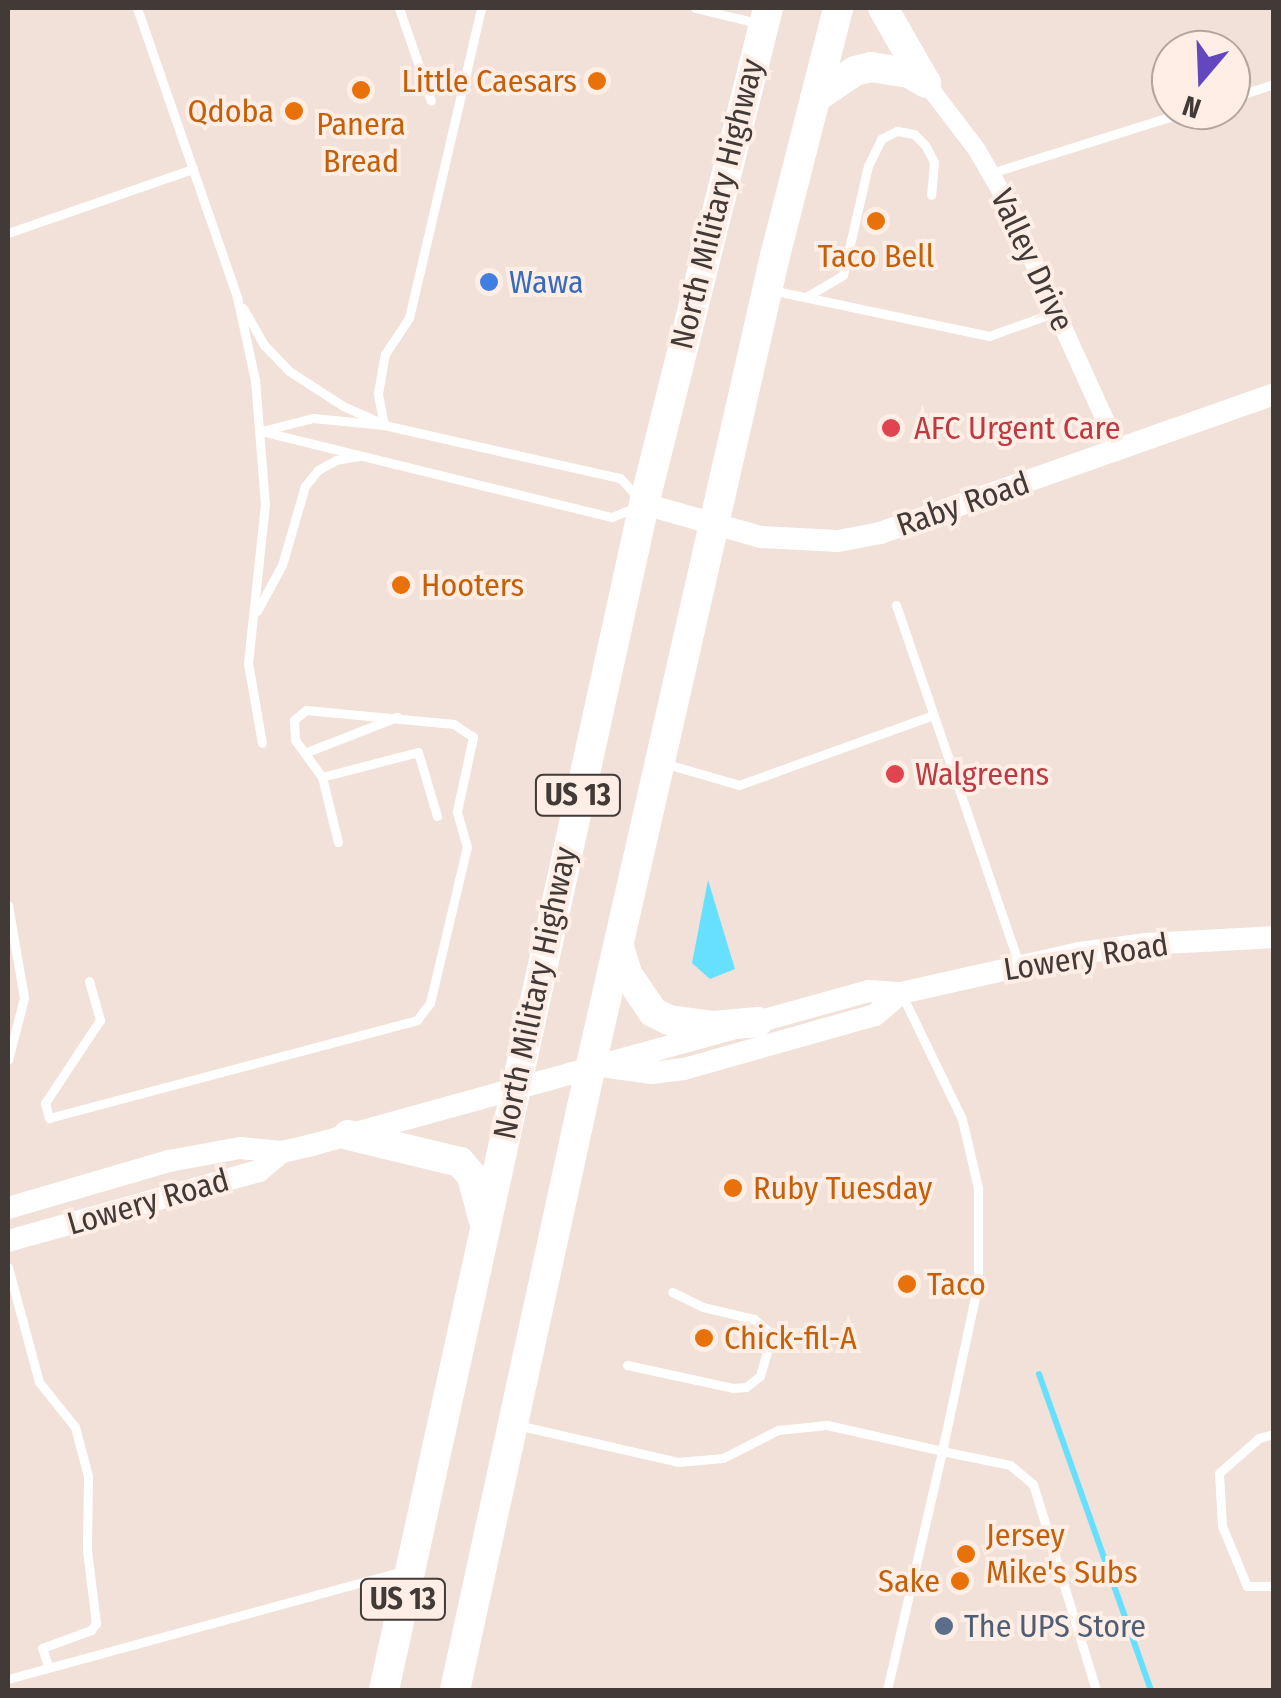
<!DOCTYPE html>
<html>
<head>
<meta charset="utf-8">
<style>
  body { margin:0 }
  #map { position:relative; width:1281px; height:1698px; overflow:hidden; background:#f1e1d8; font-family:"Fira Sans Condensed",sans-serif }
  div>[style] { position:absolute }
  .water>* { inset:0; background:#67e0ff }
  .stream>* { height:6px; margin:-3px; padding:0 3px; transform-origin:3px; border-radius:3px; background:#67e0ff }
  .service>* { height:9px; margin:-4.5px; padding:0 4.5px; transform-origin:4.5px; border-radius:4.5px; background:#fff }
  .minor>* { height:18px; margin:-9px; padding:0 9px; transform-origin:9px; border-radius:9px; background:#fff }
  .tertiary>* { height:22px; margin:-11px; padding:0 11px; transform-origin:11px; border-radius:11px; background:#fff }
  .primary>* { height:30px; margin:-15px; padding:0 15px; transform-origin:15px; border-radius:15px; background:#fff }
  .dots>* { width:28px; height:28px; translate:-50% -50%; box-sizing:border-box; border:5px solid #ffeee5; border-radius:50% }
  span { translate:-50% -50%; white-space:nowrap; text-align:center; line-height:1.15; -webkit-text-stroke:8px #ffeee5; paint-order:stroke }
  .shield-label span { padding:2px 8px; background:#ffeee5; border:2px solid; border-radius:8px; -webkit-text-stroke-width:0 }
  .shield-label { font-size:30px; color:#413a37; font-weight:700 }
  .food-label { font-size:32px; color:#c56008 }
  .right { translate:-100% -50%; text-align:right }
  .left { translate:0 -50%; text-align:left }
  .street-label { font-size:32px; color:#413a37 }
  .shop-label { font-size:32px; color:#366cbe }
  .health-label { font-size:32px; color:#be3a42 }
  .service-label { font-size:32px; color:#4e5e75 }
  .frame { position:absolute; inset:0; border:10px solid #413a37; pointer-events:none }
  .north { position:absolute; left:1151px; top:30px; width:100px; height:100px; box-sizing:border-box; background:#ffeee5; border:2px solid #b3a69f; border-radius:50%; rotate:199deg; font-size:28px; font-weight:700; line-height:40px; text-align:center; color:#413a37 }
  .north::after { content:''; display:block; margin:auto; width:35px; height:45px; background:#6347bf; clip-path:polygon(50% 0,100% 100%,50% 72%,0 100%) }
</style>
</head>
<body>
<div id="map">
  <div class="water">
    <div style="clip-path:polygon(708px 880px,735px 969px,710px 979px,692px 963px)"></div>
  </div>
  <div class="stream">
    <div style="left:1039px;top:1374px;width:335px;rotate:70.5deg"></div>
  </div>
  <div class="service">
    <div style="left:137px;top:8px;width:306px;rotate:70.9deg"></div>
    <div style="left:237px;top:297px;width:85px;rotate:77.8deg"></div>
    <div style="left:255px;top:380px;width:124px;rotate:85.4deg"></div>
    <div style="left:265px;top:504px;width:160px;rotate:96.1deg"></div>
    <div style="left:248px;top:663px;width:81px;rotate:80.1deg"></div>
    <div style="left:399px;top:8px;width:98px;rotate:71deg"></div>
    <div style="left:695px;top:8px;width:68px;rotate:13.6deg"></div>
    <div style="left:1231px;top:98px;width:45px;rotate:-18deg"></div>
    <div style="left:991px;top:173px;width:211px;rotate:-17.4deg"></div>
    <div style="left:8px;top:233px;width:196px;rotate:-19.1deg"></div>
    <div style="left:771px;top:290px;width:223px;rotate:11.9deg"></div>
    <div style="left:989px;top:336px;width:71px;rotate:-19.7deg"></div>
    <div style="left:806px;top:297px;width:43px;rotate:-30.7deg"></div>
    <div style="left:843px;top:275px;width:112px;rotate:-77.1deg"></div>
    <div style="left:868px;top:166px;width:30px;rotate:-64deg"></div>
    <div style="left:881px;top:139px;width:18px;rotate:-27deg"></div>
    <div style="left:897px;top:131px;width:17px;rotate:10deg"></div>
    <div style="left:914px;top:134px;width:16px;rotate:45deg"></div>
    <div style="left:925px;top:145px;width:19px;rotate:62deg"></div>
    <div style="left:934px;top:162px;width:33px;rotate:95deg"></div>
    <div style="left:243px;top:308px;width:43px;rotate:60.4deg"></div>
    <div style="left:264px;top:345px;width:36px;rotate:46deg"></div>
    <div style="left:289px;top:371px;width:64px;rotate:32.9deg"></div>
    <div style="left:343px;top:406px;width:36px;rotate:24deg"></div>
    <div style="left:313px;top:418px;width:71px;rotate:5.6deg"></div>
    <div style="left:384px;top:425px;width:242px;rotate:12.7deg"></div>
    <div style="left:620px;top:478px;width:35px;rotate:47deg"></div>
    <div style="left:644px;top:504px;width:35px;rotate:158deg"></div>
    <div style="left:611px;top:517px;width:359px;rotate:-166.2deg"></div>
    <div style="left:262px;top:431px;width:53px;rotate:-14.3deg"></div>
    <div style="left:384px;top:425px;width:33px;rotate:-101deg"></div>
    <div style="left:378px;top:393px;width:40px;rotate:-80deg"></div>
    <div style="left:385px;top:354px;width:43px;rotate:-56.3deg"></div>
    <div style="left:409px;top:318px;width:318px;rotate:-76.9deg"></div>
    <div style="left:896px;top:605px;width:380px;rotate:71.1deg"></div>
    <div style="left:257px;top:611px;width:52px;rotate:-61.5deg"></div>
    <div style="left:282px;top:565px;width:82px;rotate:-73.8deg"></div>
    <div style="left:305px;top:486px;width:21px;rotate:-51deg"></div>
    <div style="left:318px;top:470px;width:21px;rotate:-29deg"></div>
    <div style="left:336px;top:460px;width:23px;rotate:-10deg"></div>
    <div style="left:307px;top:752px;width:97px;rotate:-21.3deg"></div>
    <div style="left:663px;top:763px;width:79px;rotate:16.1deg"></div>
    <div style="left:739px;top:785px;width:206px;rotate:-19.8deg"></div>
    <div style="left:322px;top:777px;width:99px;rotate:-14.6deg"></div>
    <div style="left:418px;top:752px;width:67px;rotate:73.5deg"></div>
    <div style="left:8px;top:905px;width:94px;rotate:80.2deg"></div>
    <div style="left:24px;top:998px;width:64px;rotate:104.5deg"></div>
    <div style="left:89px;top:981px;width:41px;rotate:74.2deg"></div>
    <div style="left:100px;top:1020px;width:100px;rotate:123.5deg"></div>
    <div style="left:45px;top:1103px;width:16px;rotate:75deg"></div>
    <div style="left:49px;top:1118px;width:381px;rotate:-14.9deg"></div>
    <div style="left:417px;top:1020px;width:21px;rotate:-53deg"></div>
    <div style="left:430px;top:1003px;width:160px;rotate:-76.7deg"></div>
    <div style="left:467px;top:847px;width:37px;rotate:-106deg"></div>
    <div style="left:457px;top:811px;width:76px;rotate:-77.8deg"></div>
    <div style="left:473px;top:737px;width:23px;rotate:-146deg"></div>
    <div style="left:454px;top:724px;width:149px;rotate:-174.6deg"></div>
    <div style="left:306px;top:710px;width:16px;rotate:140deg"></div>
    <div style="left:294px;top:720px;width:20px;rotate:87deg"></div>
    <div style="left:295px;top:740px;width:46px;rotate:53.9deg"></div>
    <div style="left:322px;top:777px;width:67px;rotate:76.2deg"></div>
    <div style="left:8px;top:1267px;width:119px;rotate:74.9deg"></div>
    <div style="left:39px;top:1382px;width:58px;rotate:51.3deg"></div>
    <div style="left:75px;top:1427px;width:51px;rotate:75.1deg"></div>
    <div style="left:88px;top:1476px;width:74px;rotate:90.8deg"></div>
    <div style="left:87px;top:1550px;width:74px;rotate:83deg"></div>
    <div style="left:96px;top:1623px;width:9px;rotate:126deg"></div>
    <div style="left:91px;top:1630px;width:52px;rotate:159.8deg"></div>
    <div style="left:42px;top:1648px;width:21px;rotate:71deg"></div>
    <div style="left:627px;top:1365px;width:108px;rotate:12.2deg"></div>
    <div style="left:733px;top:1388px;width:13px;rotate:-4deg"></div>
    <div style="left:746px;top:1387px;width:18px;rotate:-38deg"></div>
    <div style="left:760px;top:1376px;width:32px;rotate:-74deg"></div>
    <div style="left:769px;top:1345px;width:15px;rotate:-98deg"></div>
    <div style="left:767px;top:1330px;width:17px;rotate:-140deg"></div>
    <div style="left:754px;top:1319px;width:52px;rotate:-166.8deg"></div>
    <div style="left:703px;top:1307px;width:34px;rotate:-154deg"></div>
    <div style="left:517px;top:1425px;width:165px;rotate:12.9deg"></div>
    <div style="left:678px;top:1462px;width:45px;rotate:-5.1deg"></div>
    <div style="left:723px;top:1458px;width:62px;rotate:-27deg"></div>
    <div style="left:778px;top:1430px;width:49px;rotate:-5.8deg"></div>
    <div style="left:827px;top:1425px;width:118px;rotate:12.7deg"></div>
    <div style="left:942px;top:1451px;width:172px;rotate:-77.9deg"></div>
    <div style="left:978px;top:1283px;width:95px;rotate:-90deg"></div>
    <div style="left:978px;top:1188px;width:71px;rotate:-103.1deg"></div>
    <div style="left:962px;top:1119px;width:138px;rotate:-115.8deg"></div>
    <div style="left:1274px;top:1434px;width:16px;rotate:165deg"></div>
    <div style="left:1259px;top:1438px;width:53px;rotate:138.8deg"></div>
    <div style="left:1219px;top:1473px;width:53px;rotate:86.8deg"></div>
    <div style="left:1222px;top:1526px;width:65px;rotate:67.4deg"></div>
    <div style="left:1247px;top:1586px;width:27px"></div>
    <div style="left:8px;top:1679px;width:413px;rotate:-15.3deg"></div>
    <div style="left:887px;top:1690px;width:245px;rotate:-77deg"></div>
    <div style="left:942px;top:1451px;width:69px;rotate:11.6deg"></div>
    <div style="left:1010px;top:1465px;width:30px;rotate:40deg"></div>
    <div style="left:1033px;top:1484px;width:215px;rotate:73deg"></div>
  </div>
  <div class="minor">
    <div style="left:926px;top:83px;width:84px;rotate:52.7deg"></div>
    <div style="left:977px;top:150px;width:52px;rotate:60deg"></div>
    <div style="left:1003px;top:195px;width:279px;rotate:65.6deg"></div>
  </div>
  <div class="tertiary">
    <div style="left:644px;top:504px;width:122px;rotate:15.8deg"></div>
    <div style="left:761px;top:537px;width:77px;rotate:3deg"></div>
    <div style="left:838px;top:541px;width:43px;rotate:-10.8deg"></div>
    <div style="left:880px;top:533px;width:418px;rotate:-19.4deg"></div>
    <div style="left:601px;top:1066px;width:50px;rotate:8deg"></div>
    <div style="left:651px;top:1073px;width:33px;rotate:-7deg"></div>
    <div style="left:684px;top:1069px;width:198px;rotate:-15.8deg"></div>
    <div style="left:875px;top:1015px;width:34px;rotate:-40deg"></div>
    <div style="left:8px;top:1208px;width:168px;rotate:-16.3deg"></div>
    <div style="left:169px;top:1161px;width:72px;rotate:-10.4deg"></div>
    <div style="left:240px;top:1148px;width:42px;rotate:5.4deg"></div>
    <div style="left:282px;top:1152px;width:31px;rotate:-13deg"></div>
    <div style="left:312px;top:1145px;width:578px;rotate:-15.46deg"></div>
    <div style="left:869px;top:991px;width:32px;rotate:4deg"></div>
    <div style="left:901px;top:993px;width:183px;rotate:-12.6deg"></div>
    <div style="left:1080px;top:953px;width:67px;rotate:-7.8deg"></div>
    <div style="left:1146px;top:944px;width:128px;rotate:-3.1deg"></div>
    <div style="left:8px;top:1241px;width:261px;rotate:-15.6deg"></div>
    <div style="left:259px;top:1171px;width:30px;rotate:-40deg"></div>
  </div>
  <div class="primary">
    <div style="left:883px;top:8px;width:86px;rotate:60.2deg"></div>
    <div style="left:815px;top:98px;width:48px;rotate:-34deg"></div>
    <div style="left:855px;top:71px;width:16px;rotate:-14deg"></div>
    <div style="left:871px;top:67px;width:38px;rotate:9deg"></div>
    <div style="left:909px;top:73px;width:20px;rotate:30deg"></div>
    <div style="left:619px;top:947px;width:28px;rotate:73deg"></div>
    <div style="left:627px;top:974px;width:46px;rotate:55.6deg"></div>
    <div style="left:653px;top:1012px;width:18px;rotate:27deg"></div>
    <div style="left:669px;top:1020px;width:44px;rotate:7.8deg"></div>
    <div style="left:713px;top:1026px;width:45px;rotate:-5.1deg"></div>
    <div style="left:348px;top:1135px;width:115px;rotate:13.6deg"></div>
    <div style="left:460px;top:1162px;width:18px;rotate:49deg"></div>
    <div style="left:472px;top:1176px;width:43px;rotate:75.3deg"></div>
    <div style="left:384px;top:1690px;width:1214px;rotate:-77.63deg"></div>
    <div style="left:644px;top:504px;width:511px;rotate:-75.96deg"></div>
    <div style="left:455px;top:1690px;width:640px;rotate:-77.72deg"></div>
    <div style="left:591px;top:1065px;width:830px;rotate:-77.19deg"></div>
    <div style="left:775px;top:256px;width:256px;rotate:-75.7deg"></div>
  </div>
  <div class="dots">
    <div style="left:597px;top:81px;background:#e8710a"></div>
    <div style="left:361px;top:90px;background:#e8710a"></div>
    <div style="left:294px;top:111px;background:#e8710a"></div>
    <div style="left:876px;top:221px;background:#e8710a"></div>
    <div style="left:489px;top:282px;background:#3f7fe0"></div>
    <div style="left:891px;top:428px;background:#e0444e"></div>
    <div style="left:401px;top:585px;background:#e8710a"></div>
    <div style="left:895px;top:774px;background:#e0444e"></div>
    <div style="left:733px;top:1188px;background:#e8710a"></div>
    <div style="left:907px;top:1284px;background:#e8710a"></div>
    <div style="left:704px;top:1338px;background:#e8710a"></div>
    <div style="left:966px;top:1554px;background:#e8710a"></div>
    <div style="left:960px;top:1581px;background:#e8710a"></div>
    <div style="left:944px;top:1626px;background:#5c6f8a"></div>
  </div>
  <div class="shield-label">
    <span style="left:578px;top:795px">US 13</span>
    <span style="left:403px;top:1599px">US 13</span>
  </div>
  <div class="food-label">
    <span class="right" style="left:577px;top:81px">Little Caesars</span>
    <span class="right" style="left:274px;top:111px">Qdoba</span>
    <span style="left:361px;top:143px">Panera<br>Bread</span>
    <span style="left:876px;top:256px">Taco Bell</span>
    <span class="left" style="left:421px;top:585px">Hooters</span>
    <span class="left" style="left:753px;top:1188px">Ruby Tuesday</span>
    <span class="left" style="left:927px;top:1284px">Taco</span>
    <span class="left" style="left:724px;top:1338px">Chick-fil-A</span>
    <span class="left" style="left:986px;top:1554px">Jersey<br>Mike's Subs</span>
    <span class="right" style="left:940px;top:1581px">Sake</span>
  </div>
  <div class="street-label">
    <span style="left:717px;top:204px;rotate:-76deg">North Military Highway</span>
    <span style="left:1032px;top:260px;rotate:65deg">Valley Drive</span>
    <span style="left:963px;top:504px;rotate:-19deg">Raby Road</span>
    <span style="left:1086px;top:957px;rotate:-9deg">Lowery Road</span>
    <span style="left:535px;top:993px;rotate:-78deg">North Military Highway</span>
    <span style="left:148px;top:1202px;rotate:-16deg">Lowery Road</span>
  </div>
  <div class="shop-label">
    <span class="left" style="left:509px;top:282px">Wawa</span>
  </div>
  <div class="health-label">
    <span class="left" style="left:914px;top:428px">AFC Urgent Care</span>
    <span class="left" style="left:915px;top:774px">Walgreens</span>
  </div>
  <div class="service-label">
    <span class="left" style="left:964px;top:1626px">The UPS Store</span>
  </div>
  <div class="frame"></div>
  <div class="north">N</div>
</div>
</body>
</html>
